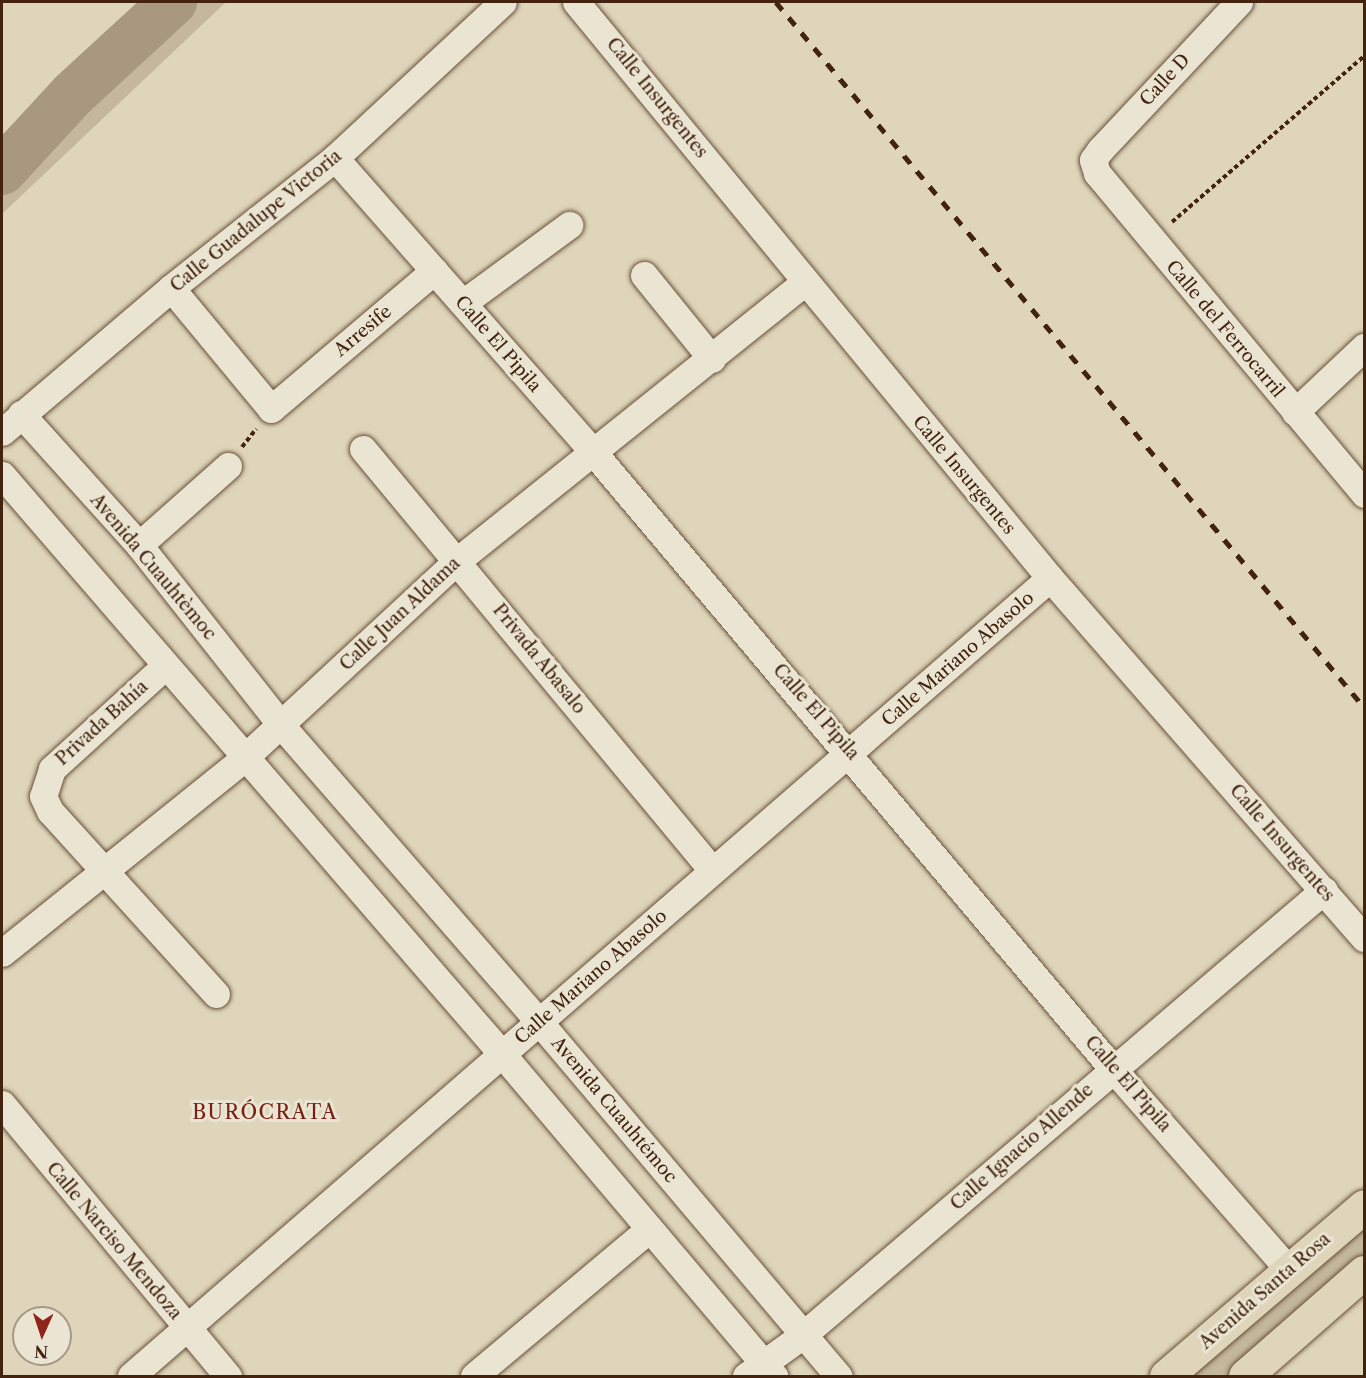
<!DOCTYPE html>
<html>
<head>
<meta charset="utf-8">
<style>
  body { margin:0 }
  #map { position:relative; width:1366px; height:1378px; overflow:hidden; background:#ded5bb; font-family:"Libre Caslon Text",serif }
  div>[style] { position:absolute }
  .green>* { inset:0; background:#c4b79d }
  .river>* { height:48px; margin:-24px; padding:0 24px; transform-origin:24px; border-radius:24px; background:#a99880 }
  .path>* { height:4px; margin-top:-2px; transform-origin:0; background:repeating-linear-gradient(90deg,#43230d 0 4.5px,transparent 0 7.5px) }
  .roads { filter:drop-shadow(0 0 2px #6a5038) drop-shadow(0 0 2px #6a5038) }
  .minor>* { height:27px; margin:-13.5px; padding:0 13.5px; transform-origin:13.5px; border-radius:13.5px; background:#eae4d3 }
  .major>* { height:33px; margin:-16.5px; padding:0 16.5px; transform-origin:16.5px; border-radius:16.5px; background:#ded5bb }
  .rail>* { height:4.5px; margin-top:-2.25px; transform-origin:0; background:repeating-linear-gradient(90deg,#43230d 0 10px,transparent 0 20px) }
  span { translate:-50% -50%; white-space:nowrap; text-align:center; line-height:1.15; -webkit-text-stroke:6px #eae4d3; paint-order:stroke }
  .street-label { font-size:18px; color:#43230d }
  .neighbourhood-label { font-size:20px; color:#7a1f14; letter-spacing:1.5px }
  .frame { position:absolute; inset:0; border:3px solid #43230d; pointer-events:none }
  .north { position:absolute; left:12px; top:1306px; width:60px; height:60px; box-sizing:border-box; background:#eae4d3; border:2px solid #a79784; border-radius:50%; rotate:183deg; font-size:16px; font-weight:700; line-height:24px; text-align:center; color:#43230d }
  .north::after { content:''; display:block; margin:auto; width:21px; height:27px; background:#8f2418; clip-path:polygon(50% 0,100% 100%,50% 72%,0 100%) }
</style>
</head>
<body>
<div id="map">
  <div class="green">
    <div style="clip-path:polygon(139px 2px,226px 2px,2px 214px,2px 135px)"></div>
    <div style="clip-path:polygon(1364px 1207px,1364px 1272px,1245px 1376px,1172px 1376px)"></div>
  </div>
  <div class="river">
    <div style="left:2px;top:171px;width:105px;rotate:-47.3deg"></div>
    <div style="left:73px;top:94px;width:136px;rotate:-42.6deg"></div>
  </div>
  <div class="path">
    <div style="left:1172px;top:222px;width:254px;rotate:-40.8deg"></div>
    <div style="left:242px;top:447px;width:23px;rotate:-52deg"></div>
  </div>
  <div class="roads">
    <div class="minor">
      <div style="left:576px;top:2px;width:746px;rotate:50.55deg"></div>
      <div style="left:1050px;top:578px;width:478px;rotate:48.9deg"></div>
      <div style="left:1239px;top:2px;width:203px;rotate:133.2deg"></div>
      <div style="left:1100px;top:150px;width:12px;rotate:125deg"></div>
      <div style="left:1093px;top:160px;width:14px;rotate:73deg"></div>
      <div style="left:1097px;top:173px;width:418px;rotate:50.2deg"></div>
      <div style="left:335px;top:158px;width:391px;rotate:48.7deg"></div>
      <div style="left:593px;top:452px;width:807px;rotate:49.88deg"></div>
      <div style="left:1113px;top:1069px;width:269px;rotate:48.8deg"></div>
      <div style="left:644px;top:275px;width:108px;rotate:51deg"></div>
      <div style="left:171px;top:288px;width:157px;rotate:50.4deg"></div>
      <div style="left:271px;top:409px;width:214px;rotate:-40.3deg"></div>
      <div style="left:463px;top:303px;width:132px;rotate:-36.3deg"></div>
      <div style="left:1295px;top:412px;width:95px;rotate:-43.3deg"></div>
      <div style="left:21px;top:414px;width:176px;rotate:48deg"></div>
      <div style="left:139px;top:545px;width:229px;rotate:51.7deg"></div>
      <div style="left:281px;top:725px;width:396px;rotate:49deg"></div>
      <div style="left:541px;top:1024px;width:461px;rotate:49.8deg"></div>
      <div style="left:2px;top:432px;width:222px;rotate:-40.4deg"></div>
      <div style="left:171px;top:288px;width:209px;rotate:-38.4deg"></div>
      <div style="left:335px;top:158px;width:229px;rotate:-42.9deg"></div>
      <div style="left:363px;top:449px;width:547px;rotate:50.34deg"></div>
      <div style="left:2px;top:475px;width:765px;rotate:49.19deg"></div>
      <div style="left:502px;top:1054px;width:422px;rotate:49.8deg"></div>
      <div style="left:139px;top:545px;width:119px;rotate:-41.6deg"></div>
      <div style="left:165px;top:666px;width:153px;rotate:137.7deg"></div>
      <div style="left:52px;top:769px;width:28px;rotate:108deg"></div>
      <div style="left:43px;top:796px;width:17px;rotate:65deg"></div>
      <div style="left:50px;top:811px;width:247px;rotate:47.8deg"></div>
      <div style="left:2px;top:953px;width:309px;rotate:-38.8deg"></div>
      <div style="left:243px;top:759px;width:293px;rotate:-42.8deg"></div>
      <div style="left:458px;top:560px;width:445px;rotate:-38.7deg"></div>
      <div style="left:2px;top:1104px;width:354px;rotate:50.3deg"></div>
      <div style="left:131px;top:1376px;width:1217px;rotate:-40.97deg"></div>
      <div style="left:474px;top:1376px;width:227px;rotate:-40deg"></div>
      <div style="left:746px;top:1376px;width:70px;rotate:-35.7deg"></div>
      <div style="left:803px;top:1335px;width:685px;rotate:-40.5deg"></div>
    </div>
    <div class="major">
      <div style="left:1166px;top:1376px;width:261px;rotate:-40.6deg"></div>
      <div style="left:1245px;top:1376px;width:158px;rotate:-41.2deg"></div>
    </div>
  </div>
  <div class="rail">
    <div style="left:776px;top:2px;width:918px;rotate:50.17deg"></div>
  </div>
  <div class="street-label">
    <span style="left:1165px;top:80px;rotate:-47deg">Calle D</span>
    <span style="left:657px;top:98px;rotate:51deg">Calle Insurgentes</span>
    <span style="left:256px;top:221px;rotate:-39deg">Calle Guadalupe Victoria</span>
    <span style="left:1225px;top:329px;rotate:50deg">Calle del Ferrocarril</span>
    <span style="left:363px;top:331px;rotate:-40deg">Arresife</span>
    <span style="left:498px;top:344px;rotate:49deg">Calle El Pipila</span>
    <span style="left:964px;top:475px;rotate:50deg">Calle Insurgentes</span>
    <span style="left:153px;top:567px;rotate:50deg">Avenida Cuauhtèmoc</span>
    <span style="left:400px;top:614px;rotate:-43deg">Calle Juan Aldama</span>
    <span style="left:539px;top:659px;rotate:51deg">Privada Abasalo</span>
    <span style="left:958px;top:659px;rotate:-41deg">Calle Mariano Abasolo</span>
    <span style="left:816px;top:712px;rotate:49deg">Calle El Pipila</span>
    <span style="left:102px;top:723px;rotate:-42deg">Privada Bahía</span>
    <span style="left:1282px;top:843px;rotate:49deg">Calle Insurgentes</span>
    <span style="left:591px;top:977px;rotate:-41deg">Calle Mariano Abasolo</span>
    <span style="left:1128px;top:1084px;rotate:49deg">Calle El Pipila</span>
    <span style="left:614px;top:1110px;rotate:50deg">Avenida Cuauhtémoc</span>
    <span style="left:1022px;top:1147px;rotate:-41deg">Calle Ignacio Allende</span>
    <span style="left:114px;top:1241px;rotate:50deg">Calle Narciso Mendoza</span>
    <span style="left:1265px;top:1291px;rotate:-41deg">Avenida Santa Rosa</span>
  </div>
  <div class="neighbourhood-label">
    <span style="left:265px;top:1112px">BURÓCRATA</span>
  </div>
  <div class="frame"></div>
  <div class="north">N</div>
</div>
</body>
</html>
